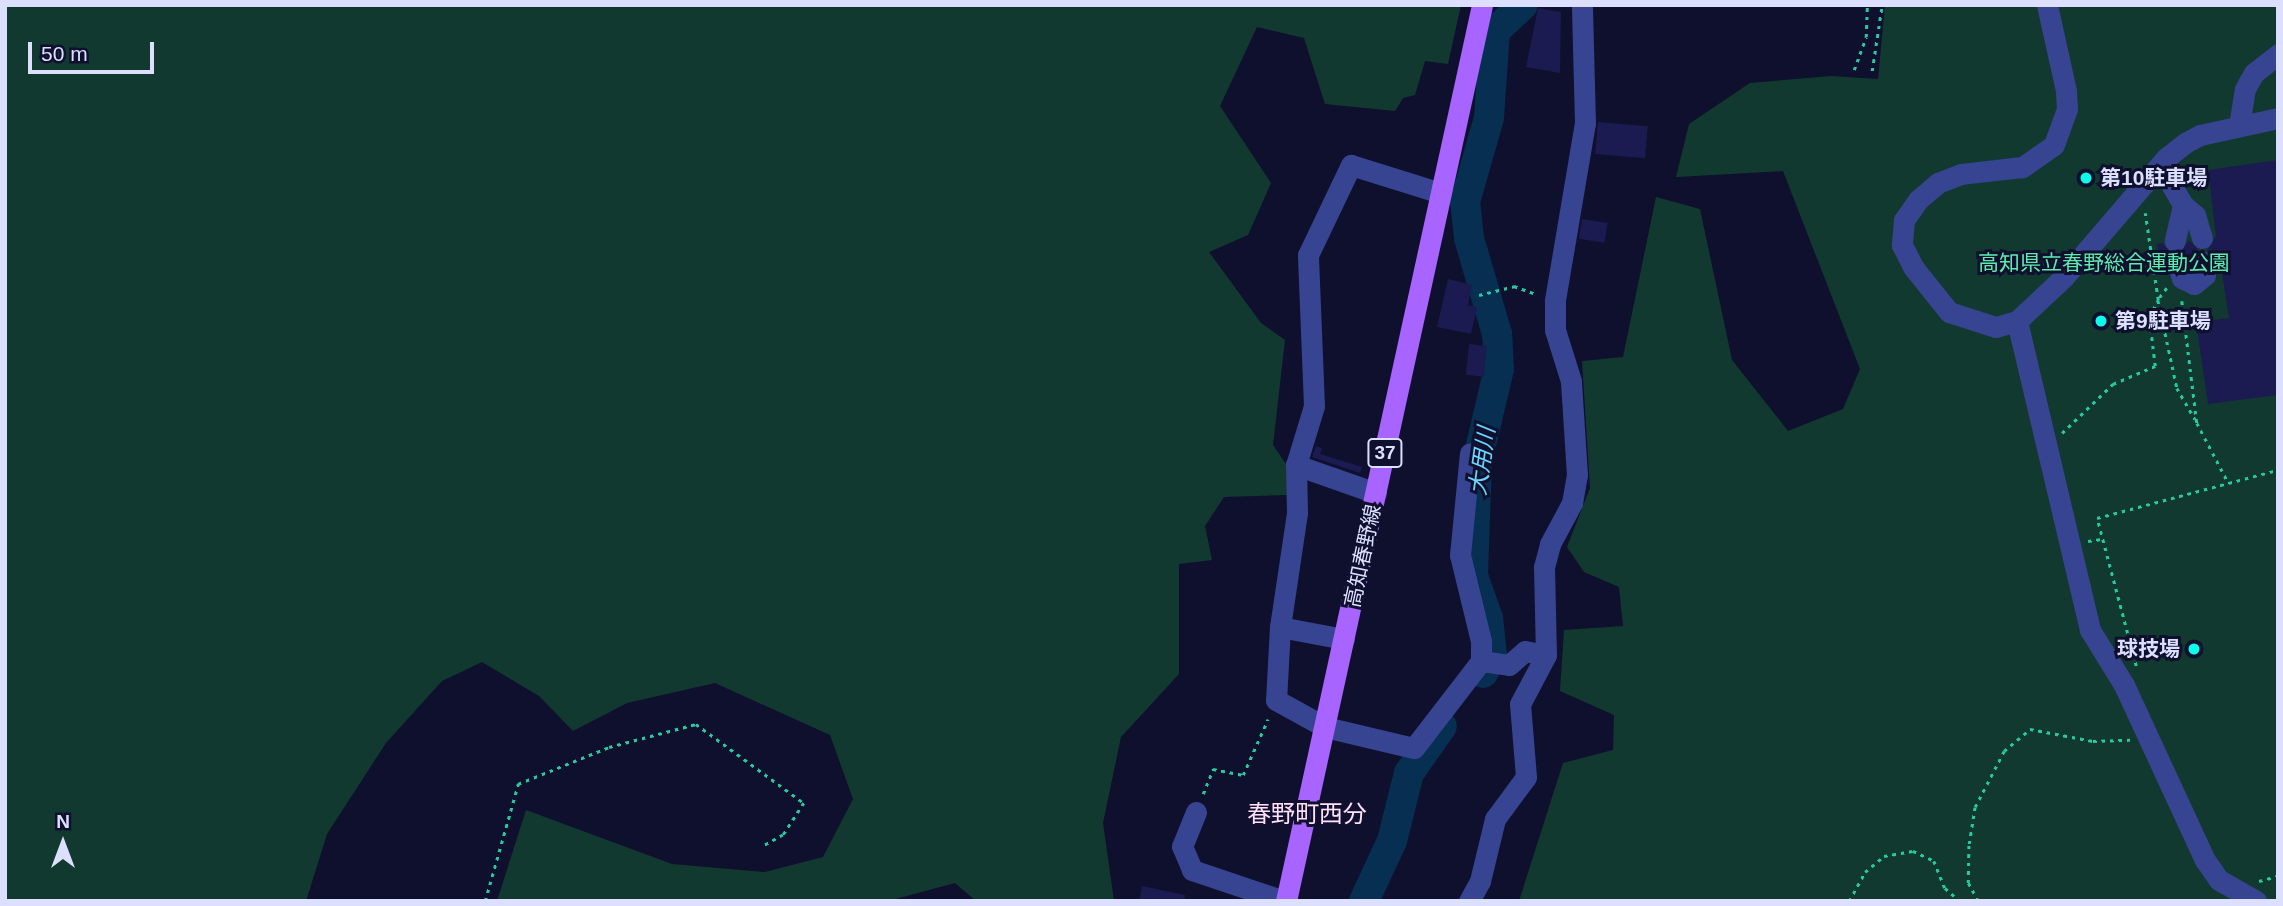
<!DOCTYPE html>
<html>
<head>
<meta charset="utf-8">
<style>
  body { margin:0 }
  #map { position:relative; width:2283px; height:906px; overflow:hidden; background:#0f102e; font-family:Arial,"Noto Sans JP",sans-serif }
  div>[style] { position:absolute }
  .green>* { inset:0; background:#123930 }
  .river>* { height:30px; margin:-15px; padding:0 15px; transform-origin:15px; border-radius:15px; background:#062f51 }
  .building>* { inset:0; background:#1b1a51; transform-origin:0 0 }
  .path>* { height:2.5px; margin-top:-1.25px; transform-origin:0; background:repeating-linear-gradient(90deg,#26caa1 0 3.5px,transparent 0 8.5px) }
  .minor>* { height:21px; margin:-10.5px; padding:0 10.5px; transform-origin:10.5px; border-radius:10.5px; background:#374491 }
  .major>* { height:21px; margin:-10.5px; padding:0 10.5px; transform-origin:10.5px; border-radius:10.5px; background:#a864ff }
  .dots>* { width:19px; height:19px; translate:-50% -50%; box-sizing:border-box; border:4px solid #0f102e; border-radius:50% }
  span { translate:-50% -50%; white-space:nowrap; text-align:center; line-height:1.15; -webkit-text-stroke:6px #0f102e; paint-order:stroke }
  .shield-label span { padding:2px 5px; background:#0f102e; border:2px solid; border-radius:5px; -webkit-text-stroke-width:0 }
  .shield-label { font-size:19px; color:#dddfff; font-weight:700 }
  .poi-label { font-size:21px; color:#dddfff; font-weight:700 }
  .left { translate:0 -50%; text-align:left }
  .right { translate:-100% -50%; text-align:right }
  .park-label { font-size:21px; color:#5debad }
  .street-label { font-size:21px; color:#dddfff }
  .water-label { font-size:23px; color:#6bd6ff; font-style:italic }
  .quarter-label { font-size:24px; color:#ffdff9 }
  .frame { position:absolute; inset:0; border:7px solid #dddfff; pointer-events:none }
  .north { position:absolute; left:28px; top:808px; width:70px; height:70px; -webkit-text-stroke:5px #0f102e; paint-order:stroke; rotate:0deg; font-size:19px; font-weight:700; line-height:28px; text-align:center; color:#dddfff }
  .north::after { content:''; display:block; margin:auto; width:24px; height:32px; background:#dddfff; clip-path:polygon(50% 0,100% 100%,50% 72%,0 100%) }
  .scale { position:absolute; left:28px; top:42px; width:126px; height:32px; box-sizing:border-box; border:4px solid #dddfff; border-top:0; padding-left:9px; font-size:21px; line-height:24px; white-space:nowrap; color:#dddfff; -webkit-text-stroke:5px #0f102e; paint-order:stroke }
</style>
</head>
<body>
<div id="map">
  <div class="green">
    <div style="clip-path:polygon(5px 5px,1461px 5px,1448px 64px,1425px 61px,1415px 95px,1403px 98px,1395px 111px,1325px 104px,1304px 38px,1257px 27px,1220px 106px,1271px 183px,1248px 235px,1209px 252px,1261px 323px,1285px 340px,1273px 445px,1288px 467px,1287px 495px,1224px 497px,1205px 526px,1212px 560px,1179px 564px,1179px 674px,1121px 737px,1103px 823px,1114px 901px,976px 901px,955px 883px,888px 901px,497px 901px,526px 810px,672px 864px,765px 872px,823px 857px,853px 799px,830px 735px,715px 683px,627px 703px,573px 731px,539px 696px,482px 662px,442px 681px,386px 743px,327px 834px,306px 901px,5px 901px)"></div>
    <div style="clip-path:polygon(1885px 5px,2278px 5px,2278px 901px,1519px 901px,1563px 763px,1613px 750px,1614px 715px,1560px 691px,1564px 630px,1623px 626px,1619px 587px,1584px 572px,1567px 547px,1590px 488px,1582px 361px,1623px 357px,1656px 197px,1700px 209px,1732px 360px,1788px 431px,1843px 409px,1860px 369px,1783px 171px,1676px 177px,1689px 124px,1750px 83px,1831px 76px,1878px 79px)"></div>
  </div>
  <div class="river">
    <div style="left:1483px;top:673px;width:20px;rotate:-63deg"></div>
    <div style="left:1492px;top:655px;width:37px;rotate:-96deg"></div>
    <div style="left:1488px;top:618px;width:45px;rotate:-109.7deg"></div>
    <div style="left:1473px;top:576px;width:114px;rotate:-88deg"></div>
    <div style="left:1477px;top:462px;width:96px;rotate:-76.7deg"></div>
    <div style="left:1499px;top:369px;width:35px;rotate:-93deg"></div>
    <div style="left:1497px;top:334px;width:100px;rotate:-106.3deg"></div>
    <div style="left:1469px;top:238px;width:36px;rotate:-96deg"></div>
    <div style="left:1465px;top:202px;width:87px;rotate:-74.1deg"></div>
    <div style="left:1489px;top:118px;width:87px;rotate:-86.1deg"></div>
    <div style="left:1495px;top:31px;width:38px;rotate:-43deg"></div>
    <div style="left:1364px;top:901px;width:66px;rotate:-65deg"></div>
    <div style="left:1392px;top:841px;width:70px;rotate:-76deg"></div>
    <div style="left:1409px;top:773px;width:57px;rotate:-54.9deg"></div>
  </div>
  <div class="building">
    <div style="clip-path:polygon(1538px 8px,1561px 12px,1560px 73px,1526px 67px)"></div>
    <div style="left:1598px;top:122px;width:50px;height:32px;rotate:5deg"></div>
    <div style="clip-path:polygon(2278px 160px,2278px 395px,2208px 404px,2196px 322px,2229px 318px,2220px 260px,2208px 249px,2216px 236px,2208px 170px)"></div>
    <div style="left:1582px;top:219px;width:26px;height:20px;rotate:9deg"></div>
    <div style="clip-path:polygon(2189px 240px,2199px 251px,2191px 264px,2180px 253px)"></div>
    <div style="clip-path:polygon(2162px 243px,2173px 254px,2161px 268px,2157px 244px)"></div>
    <div style="clip-path:polygon(1448px 279px,1472px 285px,1468px 305px,1477px 307px,1471px 334px,1437px 327px)"></div>
    <div style="left:1469px;top:344px;width:18px;height:31px;rotate:6deg"></div>
    <div style="clip-path:polygon(1316px 446px,1322px 448px,1320px 454px,1362px 467px,1360px 473px,1312px 457px)"></div>
    <div style="clip-path:polygon(1142px 886px,1185px 895px,1184px 901px,1139px 901px)"></div>
  </div>
  <div class="path">
    <div style="left:1854px;top:70px;width:35px;rotate:-70deg"></div>
    <div style="left:1866px;top:37px;width:32px;rotate:-88deg"></div>
    <div style="left:1872px;top:71px;width:67px;rotate:-81.4deg"></div>
    <div style="left:2167px;top:288px;width:15px;rotate:127deg"></div>
    <div style="left:2158px;top:300px;width:90px;rotate:77.8deg"></div>
    <div style="left:2177px;top:388px;width:36px;rotate:60deg"></div>
    <div style="left:1479px;top:295px;width:36px;rotate:-14deg"></div>
    <div style="left:1514px;top:286px;width:23px;rotate:20deg"></div>
    <div style="left:2182px;top:301px;width:123px;rotate:83deg"></div>
    <div style="left:2197px;top:423px;width:67px;rotate:62.3deg"></div>
    <div style="left:2062px;top:433px;width:71px;rotate:-43.9deg"></div>
    <div style="left:2113px;top:384px;width:46px;rotate:-23.2deg"></div>
    <div style="left:2155px;top:366px;width:49px;rotate:-97deg"></div>
    <div style="left:2149px;top:317px;width:19px;rotate:-62deg"></div>
    <div style="left:2158px;top:300px;width:88px;rotate:-98.5deg"></div>
    <div style="left:2088px;top:541px;width:14px;rotate:-8deg"></div>
    <div style="left:2136px;top:666px;width:153px;rotate:-104.8deg"></div>
    <div style="left:2097px;top:518px;width:187px;rotate:-14.9deg"></div>
    <div style="left:1203px;top:794px;width:27px;rotate:-68deg"></div>
    <div style="left:1213px;top:769px;width:31px;rotate:11deg"></div>
    <div style="left:1243px;top:775px;width:61px;rotate:-65.9deg"></div>
    <div style="left:2259px;top:881px;width:20px;rotate:-15deg"></div>
    <div style="left:485px;top:901px;width:122px;rotate:-74.2deg"></div>
    <div style="left:518px;top:784px;width:98px;rotate:-22.1deg"></div>
    <div style="left:609px;top:747px;width:90px;rotate:-14.8deg"></div>
    <div style="left:696px;top:724px;width:134px;rotate:36.2deg"></div>
    <div style="left:804px;top:803px;width:38px;rotate:123deg"></div>
    <div style="left:783px;top:835px;width:21px;rotate:151deg"></div>
    <div style="left:1849px;top:901px;width:33px;rotate:-61deg"></div>
    <div style="left:1865px;top:872px;width:25px;rotate:-40deg"></div>
    <div style="left:1884px;top:856px;width:29px;rotate:-10deg"></div>
    <div style="left:1913px;top:851px;width:23px;rotate:25deg"></div>
    <div style="left:1934px;top:861px;width:29px;rotate:68deg"></div>
    <div style="left:1945px;top:888px;width:20px;rotate:41deg"></div>
    <div style="left:1978px;top:901px;width:21px;rotate:-119deg"></div>
    <div style="left:1968px;top:883px;width:39px;rotate:-89deg"></div>
    <div style="left:1969px;top:844px;width:37px;rotate:-81deg"></div>
    <div style="left:1975px;top:807px;width:63px;rotate:-62.6deg"></div>
    <div style="left:2004px;top:751px;width:34px;rotate:-40deg"></div>
    <div style="left:2030px;top:729px;width:64px;rotate:10.8deg"></div>
    <div style="left:2093px;top:741px;width:37px;rotate:-2deg"></div>
  </div>
  <div class="minor">
    <div style="left:2047px;top:5px;width:88px;rotate:77.5deg"></div>
    <div style="left:2066px;top:91px;width:18px;rotate:87deg"></div>
    <div style="left:2067px;top:109px;width:38px;rotate:110deg"></div>
    <div style="left:2054px;top:145px;width:39px;rotate:145deg"></div>
    <div style="left:2022px;top:167px;width:61px;rotate:173.5deg"></div>
    <div style="left:1961px;top:174px;width:25px;rotate:159deg"></div>
    <div style="left:1938px;top:183px;width:26px;rotate:140deg"></div>
    <div style="left:1918px;top:200px;width:24px;rotate:125deg"></div>
    <div style="left:1904px;top:220px;width:25px;rotate:95deg"></div>
    <div style="left:1902px;top:245px;width:25px;rotate:63deg"></div>
    <div style="left:1913px;top:267px;width:58px;rotate:51.3deg"></div>
    <div style="left:1949px;top:312px;width:49px;rotate:17.7deg"></div>
    <div style="left:1996px;top:327px;width:22px;rotate:-16deg"></div>
    <div style="left:2017px;top:321px;width:64px;rotate:-43.1deg"></div>
    <div style="left:2064px;top:277px;width:157px;rotate:-49.4deg"></div>
    <div style="left:2166px;top:158px;width:24px;rotate:-38deg"></div>
    <div style="left:2185px;top:143px;width:17px;rotate:-28deg"></div>
    <div style="left:2200px;top:135px;width:80px;rotate:-12.3deg"></div>
    <div style="left:2239px;top:126px;width:37px;rotate:-81deg"></div>
    <div style="left:2245px;top:89px;width:18px;rotate:-61deg"></div>
    <div style="left:2254px;top:73px;width:31px;rotate:-38deg"></div>
    <div style="left:2160px;top:165px;width:46px;rotate:60.1deg"></div>
    <div style="left:2183px;top:205px;width:37px;rotate:103deg"></div>
    <div style="left:2183px;top:205px;width:16px;rotate:40deg"></div>
    <div style="left:2195px;top:215px;width:24px;rotate:73deg"></div>
    <div style="left:2178px;top:266px;width:13px;rotate:72deg"></div>
    <div style="left:2182px;top:278px;width:13px;rotate:27deg"></div>
    <div style="left:2194px;top:284px;width:14px;rotate:-39deg"></div>
    <div style="left:2205px;top:275px;width:13px;rotate:-90deg"></div>
    <div style="left:2017px;top:321px;width:318px;rotate:76.7deg"></div>
    <div style="left:2090px;top:630px;width:65px;rotate:58.3deg"></div>
    <div style="left:2124px;top:685px;width:193px;rotate:65.2deg"></div>
    <div style="left:2205px;top:860px;width:24px;rotate:55deg"></div>
    <div style="left:2219px;top:880px;width:43px;rotate:29.6deg"></div>
    <div style="left:1296px;top:465px;width:48px;rotate:88.8deg"></div>
    <div style="left:1297px;top:513px;width:115px;rotate:98.5deg"></div>
    <div style="left:1280px;top:627px;width:65px;rotate:10.6deg"></div>
    <div style="left:1376px;top:493px;width:85px;rotate:-160.7deg"></div>
    <div style="left:1296px;top:465px;width:62px;rotate:-73deg"></div>
    <div style="left:1314px;top:406px;width:151px;rotate:-92.3deg"></div>
    <div style="left:1308px;top:255px;width:100px;rotate:-64.5deg"></div>
    <div style="left:1351px;top:165px;width:94px;rotate:17.3deg"></div>
    <div style="left:1280px;top:627px;width:73px;rotate:93.1deg"></div>
    <div style="left:1276px;top:700px;width:56px;rotate:28.9deg"></div>
    <div style="left:1325px;top:727px;width:91px;rotate:13.3deg"></div>
    <div style="left:1414px;top:748px;width:110px;rotate:-52.4deg"></div>
    <div style="left:1481px;top:661px;width:20px;rotate:-90deg"></div>
    <div style="left:1481px;top:641px;width:89px;rotate:-103.7deg"></div>
    <div style="left:1460px;top:555px;width:102px;rotate:-84.4deg"></div>
    <div style="left:1481px;top:661px;width:28px;rotate:8deg"></div>
    <div style="left:1509px;top:665px;width:21px;rotate:-41deg"></div>
    <div style="left:1525px;top:651px;width:21px;rotate:11deg"></div>
    <div style="left:1196px;top:812px;width:37px;rotate:112deg"></div>
    <div style="left:1182px;top:846px;width:26px;rotate:67deg"></div>
    <div style="left:1192px;top:870px;width:97px;rotate:18.6deg"></div>
    <div style="left:1469px;top:901px;width:23px;rotate:-61deg"></div>
    <div style="left:1480px;top:881px;width:64px;rotate:-76.4deg"></div>
    <div style="left:1495px;top:819px;width:52px;rotate:-53.6deg"></div>
    <div style="left:1526px;top:777px;width:73px;rotate:-94.7deg"></div>
    <div style="left:1520px;top:704px;width:55px;rotate:-62deg"></div>
    <div style="left:1546px;top:655px;width:88px;rotate:-91.3deg"></div>
    <div style="left:1544px;top:567px;width:24px;rotate:-75deg"></div>
    <div style="left:1550px;top:544px;width:47px;rotate:-61.8deg"></div>
    <div style="left:1572px;top:503px;width:28px;rotate:-80deg"></div>
    <div style="left:1577px;top:475px;width:94px;rotate:-93.7deg"></div>
    <div style="left:1571px;top:381px;width:53px;rotate:-107.4deg"></div>
    <div style="left:1555px;top:330px;width:30px;rotate:-90deg"></div>
    <div style="left:1555px;top:300px;width:180px;rotate:-80.4deg"></div>
    <div style="left:1585px;top:123px;width:118px;rotate:-91.5deg"></div>
  </div>
  <div class="major">
    <div style="left:1286px;top:901px;width:917px;rotate:-77.66deg"></div>
  </div>
  <div class="dots">
    <div style="left:2086px;top:178px;background:#09ffe9"></div>
    <div style="left:2101px;top:321px;background:#09ffe9"></div>
    <div style="left:2194px;top:649px;background:#09ffe9"></div>
  </div>
  <div class="shield-label">
    <span style="left:1385px;top:453px">37</span>
  </div>
  <div class="poi-label">
    <span class="left" style="left:2100px;top:178px">第10駐車場</span>
    <span class="left" style="left:2115px;top:321px">第9駐車場</span>
    <span class="right" style="left:2180px;top:649px">球技場</span>
  </div>
  <div class="park-label">
    <span style="left:2104px;top:263px">高知県立春野総合運動公園</span>
  </div>
  <div class="street-label">
    <span style="left:1363px;top:556px;rotate:-78deg">高知春野線</span>
  </div>
  <div class="water-label">
    <span style="left:1482px;top:461px;rotate:-82deg">大用川</span>
  </div>
  <div class="quarter-label">
    <span style="left:1307px;top:814px">春野町西分</span>
  </div>
  <div class="frame"></div>
  <div class="north">N</div>
  <div class="scale">50 m</div>
</div>
</body>
</html>
